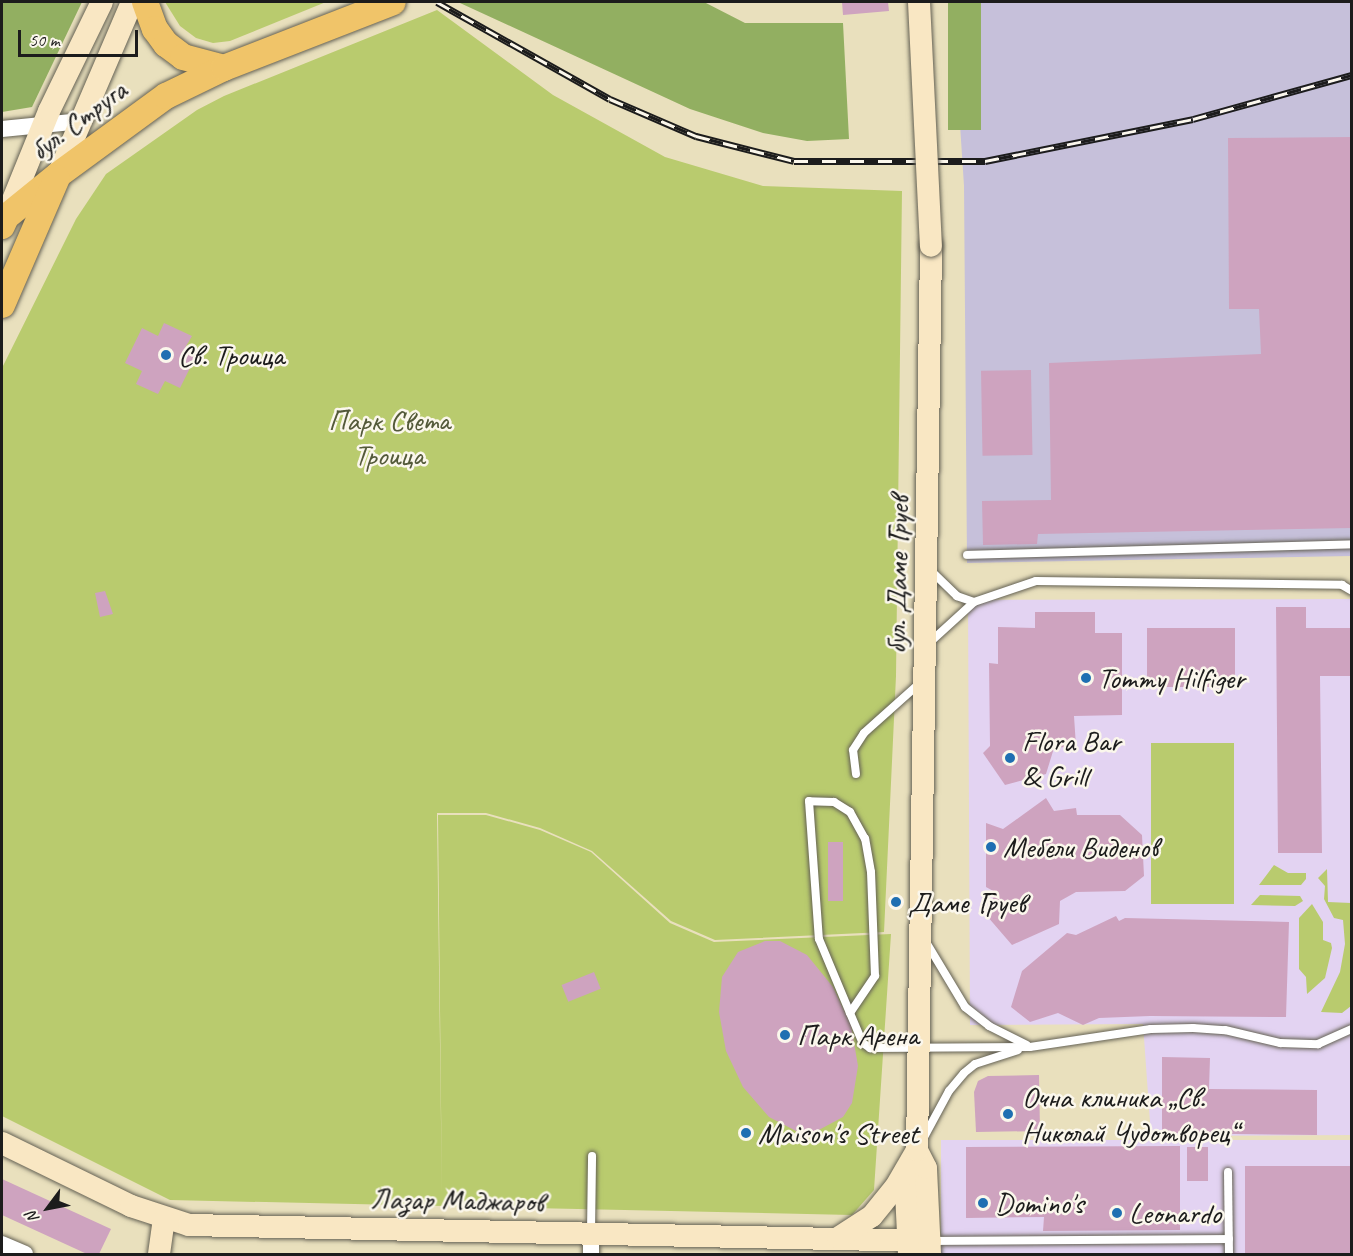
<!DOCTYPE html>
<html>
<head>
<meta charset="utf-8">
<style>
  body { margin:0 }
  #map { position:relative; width:1353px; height:1256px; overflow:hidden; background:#e9e0bd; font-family:Caveat,sans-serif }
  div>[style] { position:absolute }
  .built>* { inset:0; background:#e3d3f2; transform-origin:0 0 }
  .industrial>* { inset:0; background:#c6c0da }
  .green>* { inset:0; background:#b9cb6e; transform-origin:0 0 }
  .forest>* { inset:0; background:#92af61; transform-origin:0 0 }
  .building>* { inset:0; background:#cea3bf; transform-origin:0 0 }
  .roads { filter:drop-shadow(0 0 2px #646154) drop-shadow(0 0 2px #646154) }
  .lane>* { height:8px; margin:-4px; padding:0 4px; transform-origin:4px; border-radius:4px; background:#fff }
  .street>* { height:16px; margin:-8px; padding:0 8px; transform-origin:8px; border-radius:8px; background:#fff }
  .secondary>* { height:22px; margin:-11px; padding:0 11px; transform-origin:11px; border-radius:11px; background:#f9e7c3 }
  .primary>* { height:26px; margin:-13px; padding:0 13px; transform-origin:13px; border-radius:13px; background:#f0c469 }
  .rail>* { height:7px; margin-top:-3.5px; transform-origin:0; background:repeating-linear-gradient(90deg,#fbf7ec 0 14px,#1c1c1c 0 28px); box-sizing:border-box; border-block:2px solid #1c1c1c }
  .bridges { filter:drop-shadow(0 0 2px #646154) drop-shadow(0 0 2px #646154) }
  .secondary-bridge>* { height:22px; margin:-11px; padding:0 11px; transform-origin:11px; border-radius:11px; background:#f9e7c3 }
  .dots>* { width:16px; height:16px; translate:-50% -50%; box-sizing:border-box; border:3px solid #fbf7ec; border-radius:50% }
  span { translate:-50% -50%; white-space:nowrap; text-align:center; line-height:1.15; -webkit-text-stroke:5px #fbf7ec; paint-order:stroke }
  .street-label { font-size:30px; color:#1c1c1c }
  .poi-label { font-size:30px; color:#1c1c1c }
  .left { translate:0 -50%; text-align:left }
  .park-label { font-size:30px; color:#535939 }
  .frame { position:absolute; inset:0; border:3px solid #1c1c1c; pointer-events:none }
  .north { position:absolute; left:18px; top:1178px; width:60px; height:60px; -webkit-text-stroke:4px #fbf7ec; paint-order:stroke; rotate:238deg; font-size:16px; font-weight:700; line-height:24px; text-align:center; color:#1c1c1c }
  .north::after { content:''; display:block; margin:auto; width:21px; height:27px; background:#1c1c1c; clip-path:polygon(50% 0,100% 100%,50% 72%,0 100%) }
  .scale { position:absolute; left:18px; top:30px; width:120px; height:27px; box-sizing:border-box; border:3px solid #1c1c1c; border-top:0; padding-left:8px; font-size:18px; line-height:21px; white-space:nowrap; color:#1c1c1c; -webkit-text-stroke:4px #fbf7ec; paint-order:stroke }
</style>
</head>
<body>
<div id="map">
  <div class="built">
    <div style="clip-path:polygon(1351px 599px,1351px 1135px,1151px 1136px,1143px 1024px,970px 1025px,968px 600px)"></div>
    <div style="left:941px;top:1140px;width:410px;height:114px"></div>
  </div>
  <div class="industrial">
    <div style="clip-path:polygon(952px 2px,1351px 2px,1351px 556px,967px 563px,964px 186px)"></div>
  </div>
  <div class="green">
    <div style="clip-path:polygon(165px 2px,326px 2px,230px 41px,213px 43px,196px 38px,180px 26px)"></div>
    <div style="clip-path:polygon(437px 10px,553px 95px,665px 157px,763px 186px,902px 191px,896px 676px,884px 932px,715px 940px,671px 921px,592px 851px,540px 828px,486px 813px,437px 813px,442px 1200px,438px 815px,486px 815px,540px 830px,591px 852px,670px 923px,714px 942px,891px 934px,874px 1190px,852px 1215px,170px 1200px,2px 1116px,2px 368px,76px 219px,106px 174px,197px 110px,224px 96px)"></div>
    <div style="left:1151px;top:743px;width:83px;height:161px"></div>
    <div style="clip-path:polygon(1274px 865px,1288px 873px,1306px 873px,1306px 879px,1301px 885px,1259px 885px)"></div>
    <div style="clip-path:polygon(1327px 869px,1328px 902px,1351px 903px,1351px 1006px,1342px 1013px,1321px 1012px,1340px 972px,1345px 944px,1343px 920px,1334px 918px,1324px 899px,1325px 886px,1318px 878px)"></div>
    <div style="clip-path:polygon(1260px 895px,1300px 896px,1303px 901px,1295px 906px,1251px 905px)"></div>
    <div style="clip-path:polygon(1312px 904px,1323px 922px,1323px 940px,1331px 943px,1332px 948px,1325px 978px,1307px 994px,1306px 977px,1299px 969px,1299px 918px)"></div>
  </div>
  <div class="forest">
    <div style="clip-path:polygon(2px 2px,82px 2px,32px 107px,2px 112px)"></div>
    <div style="clip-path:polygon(704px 2px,745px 23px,843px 23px,849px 139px,807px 141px,763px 133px,690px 109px,460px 3px)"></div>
    <div style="left:948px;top:2px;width:33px;height:128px"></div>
  </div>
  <div class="building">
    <div style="clip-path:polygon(842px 2px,888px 2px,889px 11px,843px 15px)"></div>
    <div style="clip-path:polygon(1352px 137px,1352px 528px,1038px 534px,1037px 544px,983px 545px,982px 501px,1051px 500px,1049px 363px,1261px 354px,1259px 309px,1229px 309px,1228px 138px)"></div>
    <div style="clip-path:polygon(164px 323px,192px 336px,185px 348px,197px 354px,180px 388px,165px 381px,158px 394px,136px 384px,142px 371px,125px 363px,142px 328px,158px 336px)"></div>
    <div style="left:1031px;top:370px;width:85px;height:50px;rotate:89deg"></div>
    <div style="clip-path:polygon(105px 591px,113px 614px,100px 617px,95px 593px)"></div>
    <div style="clip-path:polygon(1276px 607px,1306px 607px,1306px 628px,1352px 628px,1352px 676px,1320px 676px,1322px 853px,1278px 853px)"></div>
    <div style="clip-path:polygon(1035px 612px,1095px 612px,1095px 633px,1122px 633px,1122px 715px,1074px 716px,1076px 746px,1054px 748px,1046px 774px,1005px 785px,983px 753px,990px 746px,989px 663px,998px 664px,998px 627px,1035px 628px)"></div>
    <div style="left:1147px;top:628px;width:88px;height:59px"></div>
    <div style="clip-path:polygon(1046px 798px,1054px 811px,1076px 808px,1077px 815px,1120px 815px,1142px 835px,1144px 876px,1125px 891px,1076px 892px,1060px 901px,1059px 924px,1012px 945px,987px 916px,995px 892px,986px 887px,986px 823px,1003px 829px)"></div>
    <div style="left:828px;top:842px;width:15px;height:59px"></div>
    <div style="clip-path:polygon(1116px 916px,1119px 921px,1125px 918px,1289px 922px,1286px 1017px,1150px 1016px,1099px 1018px,1083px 1025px,1058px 1013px,1030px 1022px,1011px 1007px,1022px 971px,1067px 933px,1076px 935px)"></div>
    <div style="clip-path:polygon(765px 941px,780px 941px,807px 955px,833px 987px,851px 1025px,858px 1066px,852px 1103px,843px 1117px,815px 1132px,798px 1132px,769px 1117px,743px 1087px,726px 1051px,719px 1012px,722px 977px,738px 952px)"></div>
    <div style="left:594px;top:972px;width:18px;height:35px;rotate:68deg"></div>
    <div style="clip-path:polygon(1162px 1057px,1210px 1058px,1209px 1089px,1317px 1090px,1317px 1135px,1162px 1133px)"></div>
    <div style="clip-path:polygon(1039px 1075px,1040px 1131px,976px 1132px,974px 1092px,978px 1081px,988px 1076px)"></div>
    <div style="clip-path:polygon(1180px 1146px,1180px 1230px,1043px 1231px,1044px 1217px,966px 1218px,966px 1147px)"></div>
    <div style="left:1187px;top:1147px;width:21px;height:34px"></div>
    <div style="left:1352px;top:1166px;width:88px;height:107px;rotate:90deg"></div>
    <div style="clip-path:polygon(2px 1179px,111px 1229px,99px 1254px,87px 1254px,2px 1215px)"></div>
  </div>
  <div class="roads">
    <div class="lane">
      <div style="left:967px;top:555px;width:385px;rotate:-1.6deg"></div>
      <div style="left:974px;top:602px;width:65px;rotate:-18.7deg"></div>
      <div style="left:1036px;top:581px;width:306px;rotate:0.7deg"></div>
      <div style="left:1342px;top:585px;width:12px;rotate:31deg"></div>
      <div style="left:928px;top:644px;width:62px;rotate:-42.4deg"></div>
      <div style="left:974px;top:602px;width:18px;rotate:-161deg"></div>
      <div style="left:957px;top:596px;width:36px;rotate:-136deg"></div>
      <div style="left:856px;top:774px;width:24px;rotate:-97deg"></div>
      <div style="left:853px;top:750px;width:20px;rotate:-57deg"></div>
      <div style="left:864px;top:733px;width:75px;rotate:-41.8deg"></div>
      <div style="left:926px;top:942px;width:76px;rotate:59deg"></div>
      <div style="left:965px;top:1007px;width:31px;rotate:38deg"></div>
      <div style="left:989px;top:1026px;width:42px;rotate:26.6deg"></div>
      <div style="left:850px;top:1013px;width:45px;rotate:-56deg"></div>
      <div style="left:875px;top:976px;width:104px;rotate:-92.2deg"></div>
      <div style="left:871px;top:872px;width:34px;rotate:-100deg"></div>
      <div style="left:865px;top:839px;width:31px;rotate:-119deg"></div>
      <div style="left:850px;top:812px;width:19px;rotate:-148deg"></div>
      <div style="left:834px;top:802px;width:25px;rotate:-178deg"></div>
      <div style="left:809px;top:801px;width:138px;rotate:85.9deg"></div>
      <div style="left:819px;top:939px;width:80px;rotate:67.3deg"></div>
      <div style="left:850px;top:1013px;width:33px;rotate:67deg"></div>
      <div style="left:863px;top:1043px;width:9px;rotate:36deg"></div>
      <div style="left:870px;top:1048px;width:160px;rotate:-0.4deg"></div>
      <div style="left:1030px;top:1047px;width:122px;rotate:-8.5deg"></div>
      <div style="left:1151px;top:1029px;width:42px;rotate:-1.4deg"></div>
      <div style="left:1193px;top:1028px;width:32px;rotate:4deg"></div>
      <div style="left:1225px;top:1030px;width:57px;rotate:13.3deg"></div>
      <div style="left:1280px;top:1043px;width:38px;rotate:2deg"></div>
      <div style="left:1318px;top:1044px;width:37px;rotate:-24deg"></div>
      <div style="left:923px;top:1139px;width:55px;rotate:-61.6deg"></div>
      <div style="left:949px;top:1091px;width:23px;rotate:-50deg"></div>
      <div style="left:964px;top:1073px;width:14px;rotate:-39deg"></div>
      <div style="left:975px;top:1064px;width:45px;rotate:-18deg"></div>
      <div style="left:1228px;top:1172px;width:82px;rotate:89.3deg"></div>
      <div style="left:591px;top:1232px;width:76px;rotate:-89.2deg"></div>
      <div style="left:931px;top:1241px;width:298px;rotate:-0.4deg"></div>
    </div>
    <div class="street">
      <div style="left:2px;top:129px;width:80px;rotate:-5.7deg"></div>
      <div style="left:2px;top:1244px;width:25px;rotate:23deg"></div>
      <div style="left:591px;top:1254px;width:22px;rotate:-90deg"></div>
    </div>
    <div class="secondary">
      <div style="left:58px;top:175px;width:188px;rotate:-66.8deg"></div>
      <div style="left:6px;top:217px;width:114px;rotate:-67.9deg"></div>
      <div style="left:49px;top:111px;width:121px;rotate:-64.1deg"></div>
      <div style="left:2px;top:1143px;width:144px;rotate:26deg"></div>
      <div style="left:131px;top:1206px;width:61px;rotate:18.1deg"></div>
      <div style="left:189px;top:1225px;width:741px;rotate:1.24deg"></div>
      <div style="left:905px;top:1172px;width:82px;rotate:87.2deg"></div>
      <div style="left:838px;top:1238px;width:40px;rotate:-32.9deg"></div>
      <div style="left:872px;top:1216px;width:36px;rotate:-51deg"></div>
      <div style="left:895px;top:1188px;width:44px;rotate:-59.9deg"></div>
      <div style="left:159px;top:1254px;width:34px;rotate:-82deg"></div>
      <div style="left:930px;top:1254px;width:86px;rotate:-92.7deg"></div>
      <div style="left:926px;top:1168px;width:20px;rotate:-117deg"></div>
      <div style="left:917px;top:1150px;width:904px;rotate:-89.11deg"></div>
    </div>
    <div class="primary">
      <div style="left:145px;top:2px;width:29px;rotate:70deg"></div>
      <div style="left:155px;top:29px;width:19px;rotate:54deg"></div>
      <div style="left:166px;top:44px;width:21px;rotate:37deg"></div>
      <div style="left:183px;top:57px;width:42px;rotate:15deg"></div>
      <div style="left:2px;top:226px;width:10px;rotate:-66deg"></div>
      <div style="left:6px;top:217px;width:67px;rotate:-38.9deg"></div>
      <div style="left:58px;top:175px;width:134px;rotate:-36.2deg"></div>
      <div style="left:166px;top:96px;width:64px;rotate:-25.8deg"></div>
      <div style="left:224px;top:68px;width:181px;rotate:-21.3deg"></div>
      <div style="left:2px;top:305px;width:138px;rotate:-66.6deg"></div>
    </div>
  </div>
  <div class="rail">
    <div style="left:437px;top:2px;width:198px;rotate:29.3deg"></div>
    <div style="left:610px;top:99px;width:94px;rotate:23.3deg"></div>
    <div style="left:696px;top:136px;width:101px;rotate:14.3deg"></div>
    <div style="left:794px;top:161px;width:191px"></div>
    <div style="left:985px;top:161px;width:212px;rotate:-11.4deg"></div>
    <div style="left:1193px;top:119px;width:165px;rotate:-15.5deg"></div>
  </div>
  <div class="bridges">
    <div class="secondary-bridge">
      <div style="left:919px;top:2px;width:244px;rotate:87.2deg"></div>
    </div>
  </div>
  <div class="dots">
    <div style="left:166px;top:355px;background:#1f6fb2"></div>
    <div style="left:1086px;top:678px;background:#1f6fb2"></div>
    <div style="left:1010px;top:758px;background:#1f6fb2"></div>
    <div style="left:991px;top:847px;background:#1f6fb2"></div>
    <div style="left:896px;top:902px;background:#1f6fb2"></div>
    <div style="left:785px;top:1035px;background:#1f6fb2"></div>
    <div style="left:1008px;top:1114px;background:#1f6fb2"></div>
    <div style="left:746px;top:1133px;background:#1f6fb2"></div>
    <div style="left:983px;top:1203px;background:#1f6fb2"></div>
    <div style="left:1117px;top:1213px;background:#1f6fb2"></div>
  </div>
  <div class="street-label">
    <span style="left:78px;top:120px;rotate:-37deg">бул. Струга</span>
    <span style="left:897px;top:575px;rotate:-89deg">бул. Даме Груев</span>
    <span style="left:457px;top:1200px;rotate:1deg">Лазар Маджаров</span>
  </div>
  <div class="poi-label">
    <span class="left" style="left:178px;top:355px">Св. Троица</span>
    <span class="left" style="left:1098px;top:678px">Tommy Hilfiger</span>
    <span class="left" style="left:1022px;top:758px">Flora Bar<br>&amp; Grill</span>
    <span class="left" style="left:1003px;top:847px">Мебели Виденов</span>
    <span class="left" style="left:908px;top:902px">Даме Груев</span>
    <span class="left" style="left:797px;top:1035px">Парк Арена</span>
    <span class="left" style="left:1022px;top:1114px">Oчна клиника „Св.<br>Николай Чудотворец“</span>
    <span class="left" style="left:758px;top:1133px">Maison's Street</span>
    <span class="left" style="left:995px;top:1203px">Domino's</span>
    <span class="left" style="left:1129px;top:1213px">Leonardo</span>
  </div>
  <div class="park-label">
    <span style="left:389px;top:437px">Парк Света<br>Троица</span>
  </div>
  <div class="frame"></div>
  <div class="north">N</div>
  <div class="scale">50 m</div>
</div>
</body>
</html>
